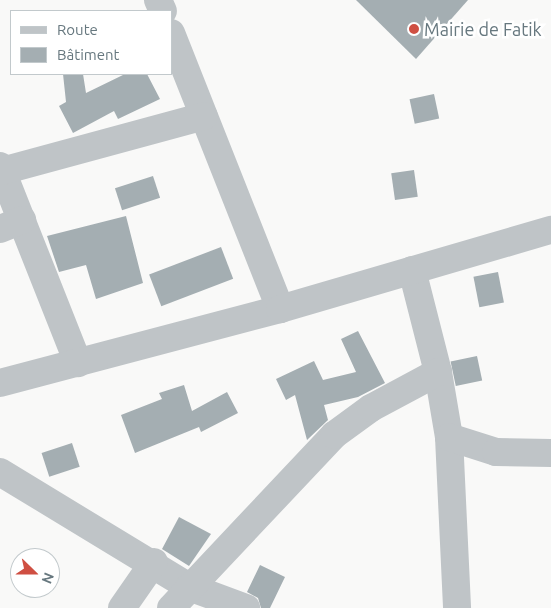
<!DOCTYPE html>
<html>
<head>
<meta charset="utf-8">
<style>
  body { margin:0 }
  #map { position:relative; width:551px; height:608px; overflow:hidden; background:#f9f9f8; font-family:Ubuntu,sans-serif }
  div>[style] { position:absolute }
  .building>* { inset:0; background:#a4aeb2; transform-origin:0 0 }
  .minor>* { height:28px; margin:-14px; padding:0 14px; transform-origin:14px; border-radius:14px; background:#bfc4c7 }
  .dots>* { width:14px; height:14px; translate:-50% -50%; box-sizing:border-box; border:2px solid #fff; border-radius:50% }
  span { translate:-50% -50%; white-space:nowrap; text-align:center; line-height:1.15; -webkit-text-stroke:5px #fff; paint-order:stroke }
  .poi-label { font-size:18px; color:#67787f }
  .left { translate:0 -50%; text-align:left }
  .legend { position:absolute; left:10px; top:10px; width:162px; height:65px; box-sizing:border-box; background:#fff; border:1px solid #c2c9cc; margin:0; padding:6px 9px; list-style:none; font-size:15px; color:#67787f }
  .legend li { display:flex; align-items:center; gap:10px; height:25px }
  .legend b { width:25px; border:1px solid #c2c9cc }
  .north { position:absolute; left:10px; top:548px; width:50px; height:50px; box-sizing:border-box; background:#fff; border:1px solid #c2c9cc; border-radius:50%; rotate:112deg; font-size:14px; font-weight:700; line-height:20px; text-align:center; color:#67787f }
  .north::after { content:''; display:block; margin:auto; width:18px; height:22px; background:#cf4f42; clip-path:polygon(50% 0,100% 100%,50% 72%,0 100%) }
</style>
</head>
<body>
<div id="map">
  <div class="building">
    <div style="clip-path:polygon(356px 0,468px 0,416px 59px)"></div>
    <div style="clip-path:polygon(63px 74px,83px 74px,86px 93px,125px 74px,147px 74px,160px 99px,118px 119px,114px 111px,73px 133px,59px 106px,66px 102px)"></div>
    <div style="left:434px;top:94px;width:25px;height:25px;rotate:78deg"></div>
    <div style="left:414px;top:170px;width:27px;height:23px;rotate:82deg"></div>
    <div style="left:153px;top:176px;width:23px;height:40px;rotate:72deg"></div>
    <div style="clip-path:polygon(126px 216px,143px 283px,96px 299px,86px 265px,59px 272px,47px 236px)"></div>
    <div style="left:221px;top:247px;width:34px;height:77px;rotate:69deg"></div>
    <div style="left:498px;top:272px;width:31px;height:25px;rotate:79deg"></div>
    <div style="clip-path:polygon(358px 331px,385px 383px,358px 397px,324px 405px,328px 420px,307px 440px,295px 395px,286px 400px,276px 379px,314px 361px,323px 380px,356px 372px,341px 339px)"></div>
    <div style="left:477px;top:356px;width:25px;height:27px;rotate:78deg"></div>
    <div style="clip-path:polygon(184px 385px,192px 411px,227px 392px,238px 413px,201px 432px,199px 427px,135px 453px,121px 415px,162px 399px,159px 393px)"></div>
    <div style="left:72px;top:443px;width:25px;height:32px;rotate:72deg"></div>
    <div style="clip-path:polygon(179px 517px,211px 534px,189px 566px,162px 549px)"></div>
    <div style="clip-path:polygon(260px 565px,285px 577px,270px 608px,261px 608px,258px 598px,247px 592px)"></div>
  </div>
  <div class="minor">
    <div style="left:158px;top:0;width:12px;rotate:66deg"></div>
    <div style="left:171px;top:33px;width:297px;rotate:68.4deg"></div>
    <div style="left:0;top:166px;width:212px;rotate:68.4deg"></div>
    <div style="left:2px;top:171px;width:209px;rotate:-15.2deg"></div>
    <div style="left:0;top:229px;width:24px;rotate:-22deg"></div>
    <div style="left:412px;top:270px;width:105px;rotate:75.7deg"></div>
    <div style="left:438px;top:372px;width:66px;rotate:80.4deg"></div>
    <div style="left:449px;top:437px;width:171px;rotate:87.3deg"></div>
    <div style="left:0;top:383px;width:290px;rotate:-14.8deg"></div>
    <div style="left:280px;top:309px;width:282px;rotate:-16.3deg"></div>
    <div style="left:449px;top:437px;width:49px;rotate:17.7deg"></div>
    <div style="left:496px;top:452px;width:55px;rotate:1deg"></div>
    <div style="left:0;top:472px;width:221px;rotate:31.3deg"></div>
    <div style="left:189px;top:587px;width:61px;rotate:20.2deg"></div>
    <div style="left:122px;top:608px;width:56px;rotate:-55.2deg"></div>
    <div style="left:171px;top:608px;width:238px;rotate:-46.7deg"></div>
    <div style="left:334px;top:435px;width:46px;rotate:-36.1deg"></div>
    <div style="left:371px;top:408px;width:76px;rotate:-28.2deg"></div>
  </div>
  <div class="dots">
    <div style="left:414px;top:29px;background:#cf4f42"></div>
  </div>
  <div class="poi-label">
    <span class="left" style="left:424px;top:29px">Mairie de Fatik</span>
  </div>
  <ul class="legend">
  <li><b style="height:6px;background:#bfc4c7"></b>Route</li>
  <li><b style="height:14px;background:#a4aeb2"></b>Bâtiment</li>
  </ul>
  <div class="north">N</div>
</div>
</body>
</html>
